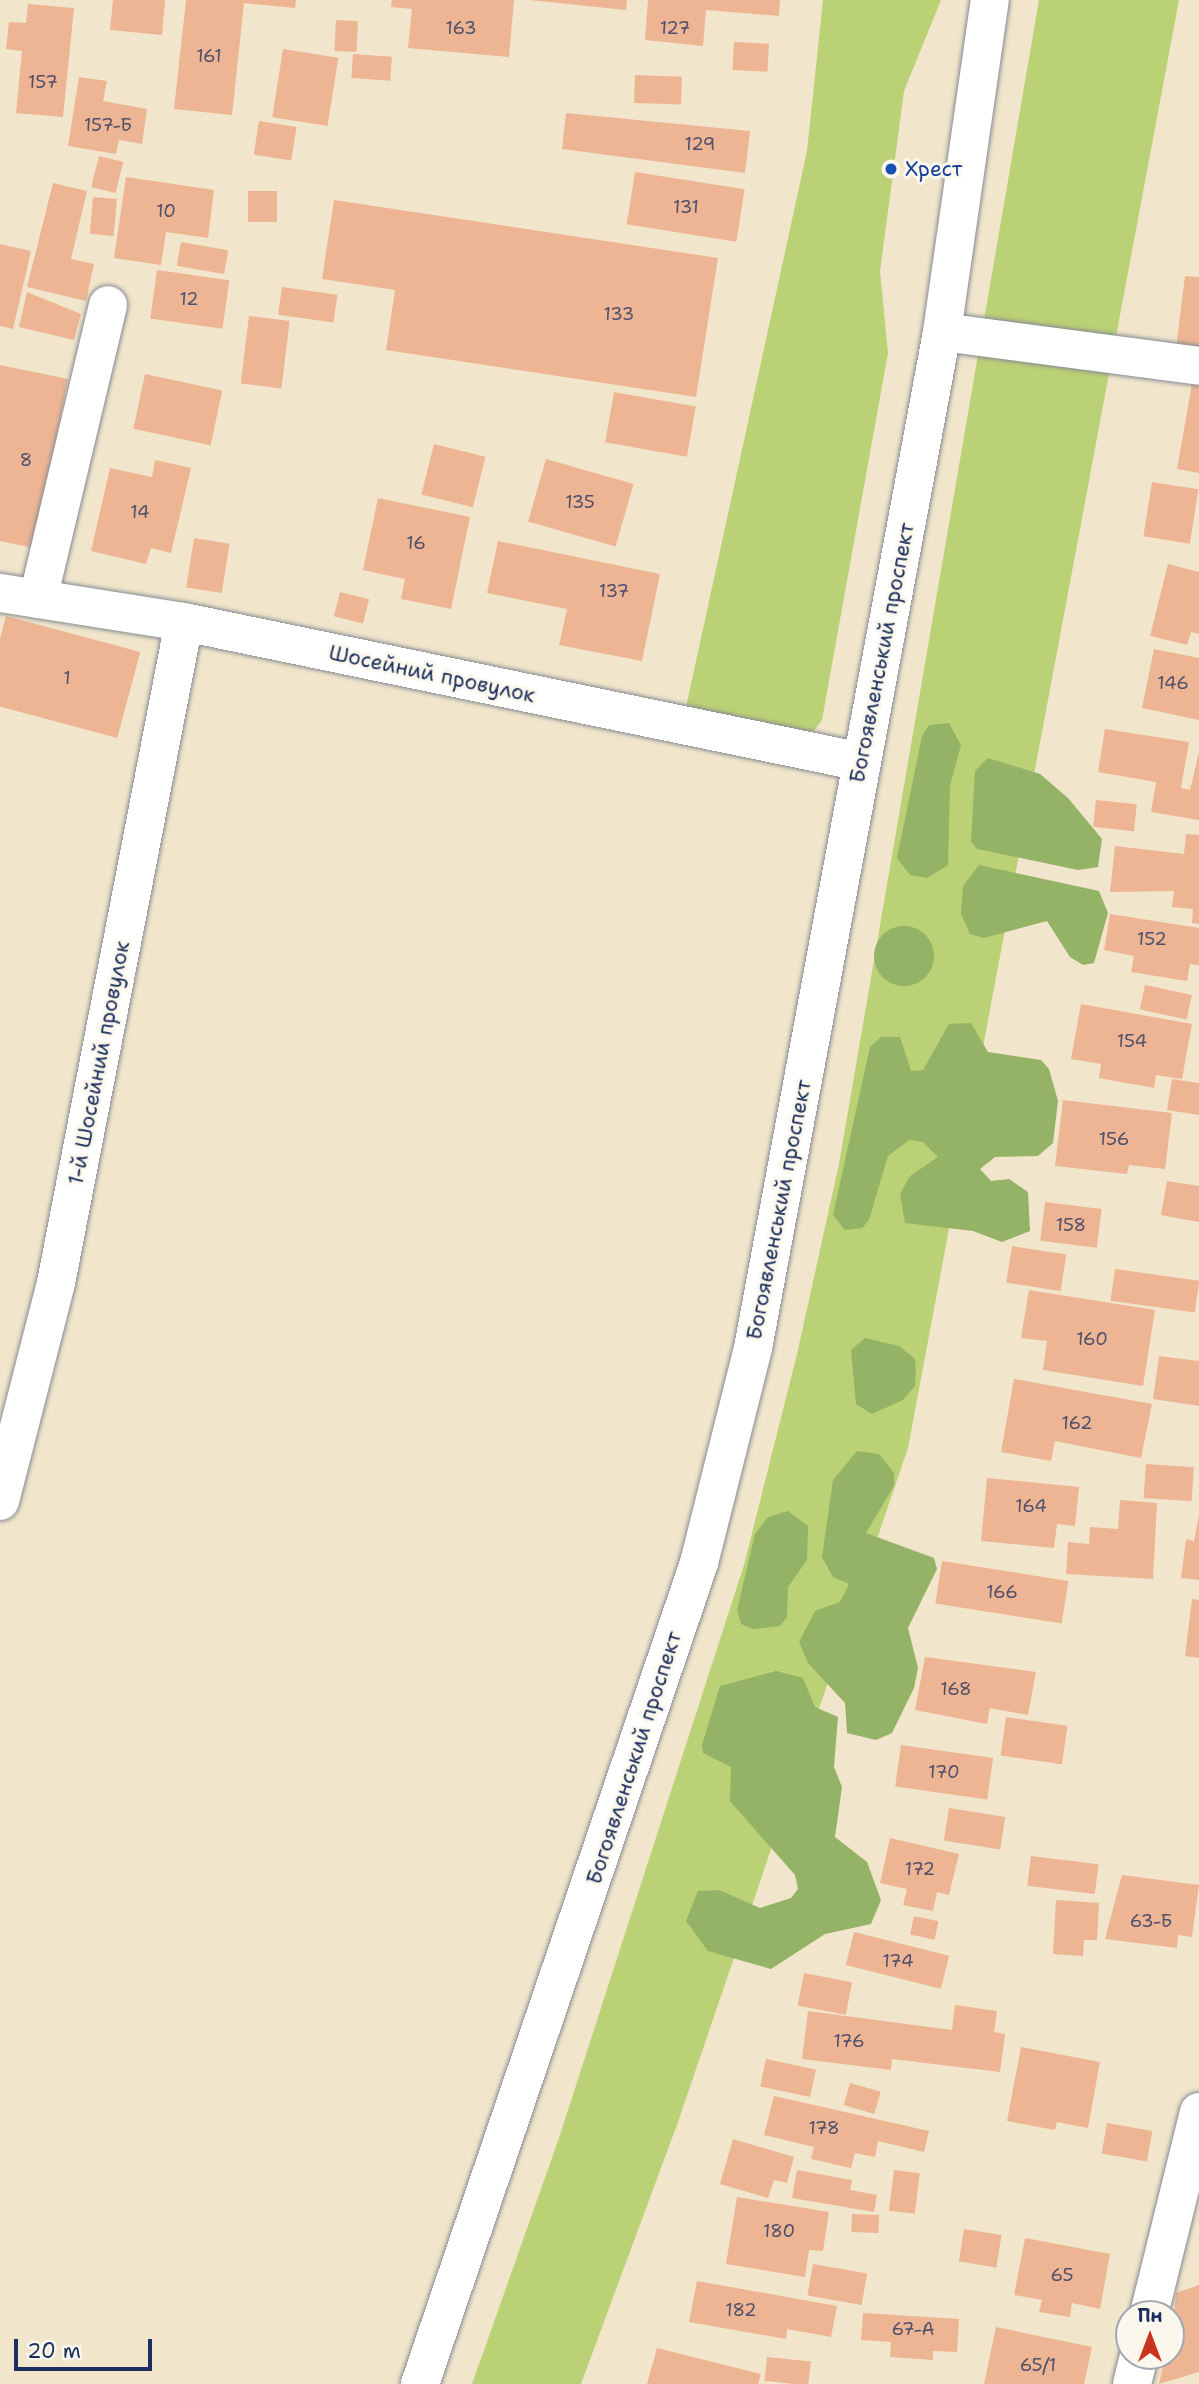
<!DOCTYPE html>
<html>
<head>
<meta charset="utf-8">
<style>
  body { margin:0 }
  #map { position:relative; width:1199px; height:2384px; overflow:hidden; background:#f1e6cb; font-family:"Shantell Sans",sans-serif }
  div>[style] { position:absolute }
  .green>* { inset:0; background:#bbd175 }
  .forest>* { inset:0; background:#94b366 }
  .round { border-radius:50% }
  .building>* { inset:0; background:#edb593; transform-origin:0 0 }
  .roads { filter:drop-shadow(0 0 2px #868a94) drop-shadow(0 0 2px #868a94) }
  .minor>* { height:38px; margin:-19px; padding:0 19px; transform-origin:19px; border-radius:19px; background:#fff }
  .major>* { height:38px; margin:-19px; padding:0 19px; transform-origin:19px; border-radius:19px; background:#fff }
  .dots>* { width:19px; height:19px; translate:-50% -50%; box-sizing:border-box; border:4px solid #fbf7ec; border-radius:50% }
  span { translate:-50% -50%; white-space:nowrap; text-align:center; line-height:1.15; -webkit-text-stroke:6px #fbf7ec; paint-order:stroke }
  .number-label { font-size:18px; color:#50506b }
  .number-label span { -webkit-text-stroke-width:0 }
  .transit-label { font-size:21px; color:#164399 }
  .left { translate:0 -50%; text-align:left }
  .street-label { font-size:21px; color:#1b2f5e }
  .north { position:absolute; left:1115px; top:2300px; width:70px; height:70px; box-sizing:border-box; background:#fbf7ec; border:2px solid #a1a7b3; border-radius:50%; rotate:0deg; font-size:19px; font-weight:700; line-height:28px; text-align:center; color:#1b2f5e }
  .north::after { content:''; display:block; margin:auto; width:24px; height:32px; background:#c8321e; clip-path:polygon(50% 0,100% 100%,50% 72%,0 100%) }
  .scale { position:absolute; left:14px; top:2339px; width:138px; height:32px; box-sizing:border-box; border:4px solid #1b2f5e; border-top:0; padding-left:9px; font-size:21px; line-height:24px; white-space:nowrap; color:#1b2f5e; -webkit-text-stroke:5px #fbf7ec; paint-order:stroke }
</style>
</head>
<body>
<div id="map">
  <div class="green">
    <div style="clip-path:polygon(823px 0,941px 0,904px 91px,880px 271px,888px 353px,822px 720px,813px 732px,686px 707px,807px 151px)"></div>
    <div style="clip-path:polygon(1039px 0,1179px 0,908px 1448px,678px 2122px,581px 2384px,472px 2384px,559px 2138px,744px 1565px,797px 1354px,839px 1164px)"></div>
  </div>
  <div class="forest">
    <div style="clip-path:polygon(949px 723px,961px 745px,950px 786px,948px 865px,927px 878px,910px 875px,897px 858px,922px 736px,929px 725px)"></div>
    <div style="clip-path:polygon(988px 758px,1040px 774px,1068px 798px,1102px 839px,1098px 867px,1078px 870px,977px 849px,971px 842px,975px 771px)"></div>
    <div style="clip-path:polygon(979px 865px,1099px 891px,1108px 913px,1094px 963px,1083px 965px,1070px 957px,1047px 921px,984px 938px,970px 934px,961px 914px,963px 886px)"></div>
    <div class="round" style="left:874px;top:926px;width:60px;height:60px"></div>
    <div style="clip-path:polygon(971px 1023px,988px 1052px,1041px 1060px,1049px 1069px,1058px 1101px,1053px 1143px,1038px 1156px,995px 1157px,980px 1169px,991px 1181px,1009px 1179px,1028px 1192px,1030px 1231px,1002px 1242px,973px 1231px,905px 1223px,900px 1194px,910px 1176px,938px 1157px,923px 1142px,909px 1140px,888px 1156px,869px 1220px,862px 1228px,845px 1230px,833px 1215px,870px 1047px,881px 1037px,900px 1037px,911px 1071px,923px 1070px,949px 1024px)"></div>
    <div style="clip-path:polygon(865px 1338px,899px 1346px,915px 1359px,916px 1370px,915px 1386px,903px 1400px,872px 1414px,856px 1404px,851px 1350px)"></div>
    <div style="clip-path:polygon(857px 1451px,879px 1454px,894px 1473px,894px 1486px,866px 1533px,934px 1558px,937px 1569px,908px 1628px,918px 1668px,914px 1688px,892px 1733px,876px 1740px,847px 1733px,845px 1703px,808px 1663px,799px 1642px,815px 1611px,840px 1602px,849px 1584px,833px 1577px,822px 1557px,833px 1480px)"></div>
    <div style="clip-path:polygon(788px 1511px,808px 1526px,807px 1560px,788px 1587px,787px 1617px,780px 1626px,753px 1629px,741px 1624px,737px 1610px,755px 1534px,768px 1517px)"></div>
    <div style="clip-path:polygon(776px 1671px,803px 1678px,815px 1707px,838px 1717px,834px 1767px,842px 1787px,835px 1837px,867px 1862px,881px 1900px,871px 1924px,825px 1934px,771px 1969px,708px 1951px,686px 1921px,698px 1891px,719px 1890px,760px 1908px,791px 1898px,798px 1889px,795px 1875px,730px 1801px,731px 1767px,703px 1753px,702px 1745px,720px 1686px)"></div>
  </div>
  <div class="building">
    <div style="clip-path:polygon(113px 0,165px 0,162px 35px,110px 30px)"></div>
    <div style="clip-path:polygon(186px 0,296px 0,295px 8px,244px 3px,232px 115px,174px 109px)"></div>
    <div style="clip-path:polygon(392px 0,514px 0,509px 57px,408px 48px,412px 9px,391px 7px)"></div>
    <div style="clip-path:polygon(529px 0,627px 0,626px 10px)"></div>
    <div style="clip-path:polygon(648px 0,780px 0,779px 16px,706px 10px,703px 46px,645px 40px)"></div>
    <div style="clip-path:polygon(28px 4px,74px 8px,63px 117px,16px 113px,22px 51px,6px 49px,9px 22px,26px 23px)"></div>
    <div style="left:336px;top:20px;width:22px;height:31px;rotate:3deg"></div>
    <div style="left:734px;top:42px;width:35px;height:28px;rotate:3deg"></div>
    <div style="left:283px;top:49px;width:56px;height:69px;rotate:9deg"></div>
    <div style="left:353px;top:54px;width:39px;height:24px;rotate:4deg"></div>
    <div style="left:635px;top:75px;width:47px;height:28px;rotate:2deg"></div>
    <div style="clip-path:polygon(79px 77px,107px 81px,103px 101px,147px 109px,142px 144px,119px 140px,116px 154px,68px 146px)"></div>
    <div style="clip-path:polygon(566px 113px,750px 131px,745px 173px,562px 149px)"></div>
    <div style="left:259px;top:121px;width:38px;height:34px;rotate:9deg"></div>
    <div style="left:99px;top:156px;width:25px;height:32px;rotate:14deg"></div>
    <div style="left:635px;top:172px;width:111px;height:53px;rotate:9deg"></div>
    <div style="clip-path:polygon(126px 177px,214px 190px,208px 238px,166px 232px,161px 265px,114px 258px)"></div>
    <div style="clip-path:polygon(53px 183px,87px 191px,71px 259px,94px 264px,86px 301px,27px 287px)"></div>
    <div style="left:248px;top:191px;width:29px;height:31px"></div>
    <div style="left:93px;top:197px;width:24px;height:37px;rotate:5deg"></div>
    <div style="clip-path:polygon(334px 200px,718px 258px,696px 397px,386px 350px,395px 290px,322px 279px)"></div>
    <div style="left:181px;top:242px;width:48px;height:24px;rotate:10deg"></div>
    <div style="clip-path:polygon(0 244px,31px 251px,13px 329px,0 326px)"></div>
    <div style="left:157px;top:270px;width:73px;height:49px;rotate:8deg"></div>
    <div style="clip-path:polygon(1185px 276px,1199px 277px,1199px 351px,1176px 348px)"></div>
    <div style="left:282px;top:287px;width:56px;height:28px;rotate:8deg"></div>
    <div style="clip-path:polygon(27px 292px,81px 314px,74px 340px,19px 327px)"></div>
    <div style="left:249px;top:316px;width:41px;height:68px;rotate:7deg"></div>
    <div style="clip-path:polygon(0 365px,68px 379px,34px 548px,0 541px)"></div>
    <div style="left:145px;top:374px;width:79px;height:56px;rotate:12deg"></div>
    <div style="clip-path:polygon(1193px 378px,1199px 379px,1199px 473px,1177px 469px)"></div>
    <div style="left:614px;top:392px;width:83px;height:51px;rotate:10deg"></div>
    <div style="left:434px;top:444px;width:53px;height:52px;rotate:14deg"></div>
    <div style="left:546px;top:459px;width:91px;height:65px;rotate:16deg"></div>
    <div style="clip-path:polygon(155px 460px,191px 468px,171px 553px,151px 548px,146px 564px,91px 551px,110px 468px,152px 477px)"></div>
    <div style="left:1152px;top:482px;width:47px;height:55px;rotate:9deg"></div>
    <div style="clip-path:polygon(378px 498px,470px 517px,451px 609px,401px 599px,405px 579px,363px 570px)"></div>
    <div style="left:194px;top:538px;width:36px;height:50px;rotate:9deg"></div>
    <div style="clip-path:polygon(498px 541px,660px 574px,642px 661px,559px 645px,567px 609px,487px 593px)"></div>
    <div style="clip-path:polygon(1168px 564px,1199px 572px,1199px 634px,1191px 632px,1187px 645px,1150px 636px)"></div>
    <div style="left:340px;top:592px;width:30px;height:25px;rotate:14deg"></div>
    <div style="left:6px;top:616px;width:139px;height:89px;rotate:15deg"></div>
    <div style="clip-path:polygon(1154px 649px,1199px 658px,1199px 720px,1142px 708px)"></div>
    <div style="clip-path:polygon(1105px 729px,1189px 742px,1181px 788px,1190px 790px,1199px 752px,1199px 820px,1151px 812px,1156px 782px,1098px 772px)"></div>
    <div style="left:1096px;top:800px;width:41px;height:27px;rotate:6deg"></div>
    <div style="clip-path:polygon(1186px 834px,1199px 835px,1199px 924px,1192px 923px,1193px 909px,1172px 907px,1174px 891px,1110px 892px,1115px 846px,1184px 854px)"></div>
    <div style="clip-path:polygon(1110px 914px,1199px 928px,1199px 965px,1190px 964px,1187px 981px,1131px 972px,1134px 956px,1104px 950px)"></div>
    <div style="left:1145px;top:985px;width:48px;height:25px;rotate:12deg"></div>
    <div style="clip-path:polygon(1081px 1004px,1192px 1024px,1182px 1079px,1156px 1075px,1154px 1088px,1099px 1078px,1101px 1064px,1071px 1059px)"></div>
    <div style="clip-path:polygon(1172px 1079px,1199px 1083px,1199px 1115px,1167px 1110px)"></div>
    <div style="clip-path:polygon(1063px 1100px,1172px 1113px,1165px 1169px,1129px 1165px,1127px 1174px,1055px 1166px)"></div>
    <div style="clip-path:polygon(1167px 1181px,1199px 1186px,1199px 1222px,1161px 1215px)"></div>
    <div style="left:1045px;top:1202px;width:57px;height:39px;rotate:7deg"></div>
    <div style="left:1012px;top:1246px;width:55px;height:37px;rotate:9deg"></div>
    <div style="left:1115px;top:1269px;width:85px;height:32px;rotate:8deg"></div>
    <div style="clip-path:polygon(1029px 1290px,1155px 1310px,1143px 1386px,1043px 1370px,1047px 1341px,1021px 1338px)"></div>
    <div style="clip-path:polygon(1159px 1356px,1199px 1361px,1199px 1406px,1153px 1399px)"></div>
    <div style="clip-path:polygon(1014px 1379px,1152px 1404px,1141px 1458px,1055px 1441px,1051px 1461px,1001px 1452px)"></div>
    <div style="left:1146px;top:1464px;width:48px;height:34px;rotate:4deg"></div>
    <div style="clip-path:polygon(987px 1478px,1079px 1487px,1075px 1526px,1057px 1524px,1054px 1548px,981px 1541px)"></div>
    <div style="clip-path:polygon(1120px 1500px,1157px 1503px,1153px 1579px,1066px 1574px,1068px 1542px,1089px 1544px,1090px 1527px,1118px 1529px)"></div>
    <div style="clip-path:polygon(1199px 1515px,1199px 1580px,1181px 1578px,1186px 1539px,1194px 1541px)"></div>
    <div style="left:942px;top:1561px;width:128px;height:43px;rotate:9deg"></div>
    <div style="clip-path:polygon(1192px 1599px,1199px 1600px,1199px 1658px,1185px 1656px)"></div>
    <div style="clip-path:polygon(925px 1657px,1036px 1672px,1028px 1715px,990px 1708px,987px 1724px,915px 1710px)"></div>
    <div style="left:1006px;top:1717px;width:62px;height:39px;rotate:8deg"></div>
    <div style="left:901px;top:1745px;width:93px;height:42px;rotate:8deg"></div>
    <div style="left:949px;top:1808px;width:57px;height:33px;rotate:9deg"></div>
    <div style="clip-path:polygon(890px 1838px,959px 1854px,949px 1895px,937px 1892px,933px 1911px,903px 1905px,907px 1889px,880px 1883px)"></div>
    <div style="left:1031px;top:1856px;width:68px;height:30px;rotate:7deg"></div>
    <div style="clip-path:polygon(1122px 1875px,1199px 1885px,1192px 1937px,1178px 1935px,1177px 1948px,1105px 1939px)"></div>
    <div style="clip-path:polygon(1056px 1900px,1099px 1903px,1097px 1940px,1084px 1940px,1083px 1956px,1053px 1954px)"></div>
    <div style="left:914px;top:1916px;width:25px;height:19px;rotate:12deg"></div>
    <div style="left:854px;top:1932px;width:98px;height:34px;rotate:14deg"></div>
    <div style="left:804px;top:1973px;width:49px;height:33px;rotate:11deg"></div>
    <div style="clip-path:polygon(955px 2005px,997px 2011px,994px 2032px,1005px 2034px,1000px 2072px,892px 2059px,891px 2070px,802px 2059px,808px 2011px,952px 2030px)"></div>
    <div style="clip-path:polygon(1021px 2047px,1100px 2062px,1088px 2128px,1057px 2122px,1055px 2130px,1007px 2121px)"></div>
    <div style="left:766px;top:2059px;width:51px;height:28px;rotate:12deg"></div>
    <div style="left:850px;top:2083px;width:32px;height:23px;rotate:16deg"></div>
    <div style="clip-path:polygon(774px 2096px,929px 2131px,924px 2152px,878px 2141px,875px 2157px,855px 2153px,851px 2168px,811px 2159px,814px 2147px,764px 2135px)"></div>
    <div style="left:1107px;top:2123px;width:46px;height:31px;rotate:10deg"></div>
    <div style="clip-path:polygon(733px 2139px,794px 2157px,787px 2183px,774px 2180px,768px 2198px,720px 2184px)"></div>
    <div style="clip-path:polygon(797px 2170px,852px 2180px,850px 2190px,877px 2195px,874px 2212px,792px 2198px)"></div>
    <div style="left:894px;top:2170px;width:26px;height:41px;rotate:7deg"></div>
    <div style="clip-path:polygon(737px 2197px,829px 2212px,823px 2251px,809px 2250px,805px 2277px,726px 2264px)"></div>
    <div style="left:852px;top:2214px;width:27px;height:18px;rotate:2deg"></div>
    <div style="left:964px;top:2229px;width:38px;height:33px;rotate:9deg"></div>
    <div style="clip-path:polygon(1025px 2238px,1110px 2254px,1100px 2309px,1072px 2303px,1070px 2317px,1039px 2312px,1042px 2300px,1014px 2295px)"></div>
    <div style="left:813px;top:2264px;width:55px;height:32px;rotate:10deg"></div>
    <div style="clip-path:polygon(697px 2281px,837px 2306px,831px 2337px,787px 2329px,786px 2339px,689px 2322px)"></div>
    <div style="clip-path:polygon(1199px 2285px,1199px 2372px,1159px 2384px,1165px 2356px,1171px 2356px,1176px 2293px)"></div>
    <div style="clip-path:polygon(863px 2313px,959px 2319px,957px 2352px,933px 2351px,933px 2360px,890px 2357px,891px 2342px,861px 2340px)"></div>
    <div style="clip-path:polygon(996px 2327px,1092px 2347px,1084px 2384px,984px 2384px)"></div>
    <div style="clip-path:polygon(657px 2348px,761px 2374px,758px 2384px,647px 2384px)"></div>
    <div style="left:767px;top:2357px;width:44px;height:24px;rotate:6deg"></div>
  </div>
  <div class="roads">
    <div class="minor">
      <div style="left:942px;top:332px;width:259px;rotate:7.5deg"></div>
      <div style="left:0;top:593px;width:186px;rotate:9deg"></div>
      <div style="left:184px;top:622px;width:692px;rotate:11.67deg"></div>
      <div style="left:38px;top:599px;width:302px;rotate:-76.6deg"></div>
      <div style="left:0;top:1501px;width:225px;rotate:-75.6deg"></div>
      <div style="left:56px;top:1283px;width:673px;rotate:-79.04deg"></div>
      <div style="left:1149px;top:2314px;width:208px;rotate:-76.1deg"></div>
      <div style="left:1132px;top:2384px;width:29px;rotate:-76deg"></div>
    </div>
    <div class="major">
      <div style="left:420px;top:2384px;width:867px;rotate:-71.23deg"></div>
      <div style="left:699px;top:1563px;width:222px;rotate:-75.9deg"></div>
      <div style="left:753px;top:1348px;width:1033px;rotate:-79.46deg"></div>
      <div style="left:942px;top:332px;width:335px;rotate:-81.8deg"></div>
    </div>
  </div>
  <div class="dots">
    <div style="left:891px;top:169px;background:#1a4fb4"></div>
  </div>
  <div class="number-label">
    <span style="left:461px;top:28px">163</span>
    <span style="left:675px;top:28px">127</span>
    <span style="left:209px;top:56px">161</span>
    <span style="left:43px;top:82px">157</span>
    <span style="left:108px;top:125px">157-Б</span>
    <span style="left:700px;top:144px">129</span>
    <span style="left:686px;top:207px">131</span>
    <span style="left:166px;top:211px">10</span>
    <span style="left:189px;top:299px">12</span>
    <span style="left:619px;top:314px">133</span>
    <span style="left:26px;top:460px">8</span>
    <span style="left:580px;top:502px">135</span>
    <span style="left:140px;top:512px">14</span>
    <span style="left:416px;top:543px">16</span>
    <span style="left:614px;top:591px">137</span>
    <span style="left:67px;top:678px">1</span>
    <span style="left:1173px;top:683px">146</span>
    <span style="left:1152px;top:939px">152</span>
    <span style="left:1132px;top:1041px">154</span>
    <span style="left:1114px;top:1139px">156</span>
    <span style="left:1071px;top:1225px">158</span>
    <span style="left:1092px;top:1339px">160</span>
    <span style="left:1077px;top:1423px">162</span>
    <span style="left:1031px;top:1506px">164</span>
    <span style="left:1002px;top:1592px">166</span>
    <span style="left:956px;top:1689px">168</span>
    <span style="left:944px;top:1772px">170</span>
    <span style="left:920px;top:1869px">172</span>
    <span style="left:1151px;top:1921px">63-Б</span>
    <span style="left:898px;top:1961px">174</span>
    <span style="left:849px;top:2041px">176</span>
    <span style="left:824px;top:2128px">178</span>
    <span style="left:779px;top:2231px">180</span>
    <span style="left:1062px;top:2275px">65</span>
    <span style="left:741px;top:2310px">182</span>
    <span style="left:913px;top:2329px">67-А</span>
    <span style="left:1038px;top:2365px">65/1</span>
  </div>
  <div class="transit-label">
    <span class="left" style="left:905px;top:169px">Хрест</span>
  </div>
  <div class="street-label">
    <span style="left:882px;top:653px;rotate:-79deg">Богоявленський проспект</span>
    <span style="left:432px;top:674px;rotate:12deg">Шосейний провулок</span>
    <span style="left:99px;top:1063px;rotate:-79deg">1-й Шосейний провулок</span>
    <span style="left:779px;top:1210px;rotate:-79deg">Богоявленський проспект</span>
    <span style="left:634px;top:1758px;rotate:-72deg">Богоявленський проспект</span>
  </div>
  <div class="north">Пн</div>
  <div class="scale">20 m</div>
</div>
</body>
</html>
